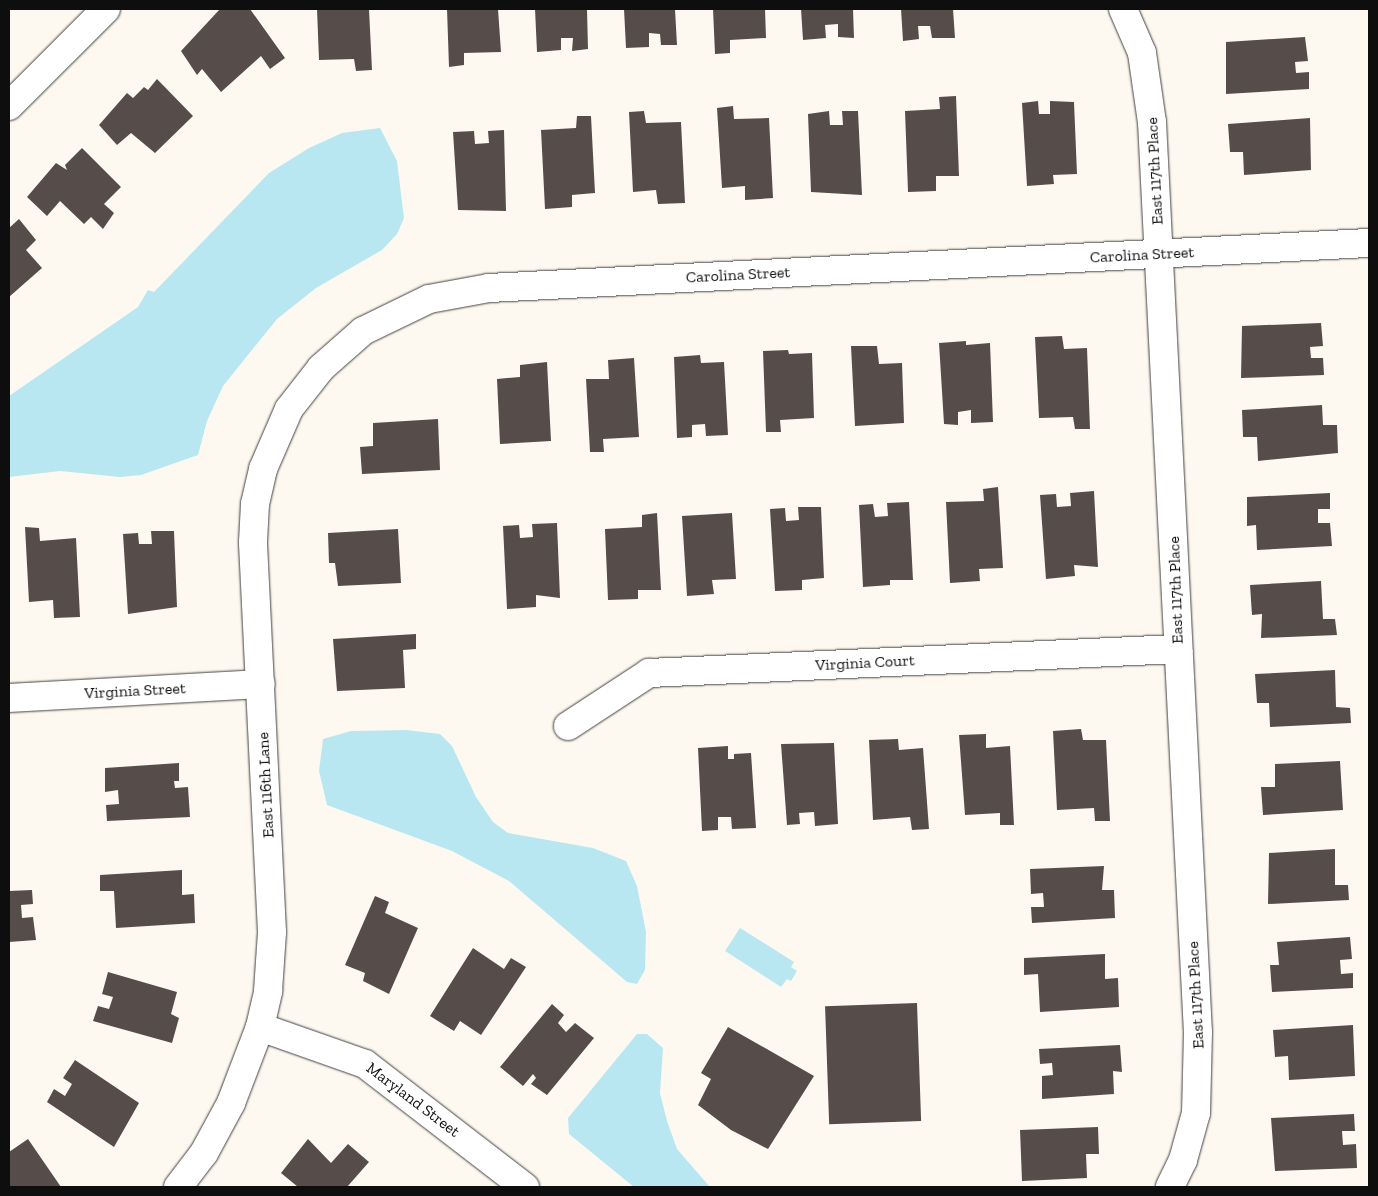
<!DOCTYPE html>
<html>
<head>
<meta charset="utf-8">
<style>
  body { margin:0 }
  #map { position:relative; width:1378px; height:1196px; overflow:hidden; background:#fef9f0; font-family:"Zilla Slab",serif }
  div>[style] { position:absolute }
  .water>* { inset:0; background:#b9e7f1 }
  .building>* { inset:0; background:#564d4b; transform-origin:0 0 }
  .roads { filter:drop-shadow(0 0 1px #414141) drop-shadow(0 0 1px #414141) }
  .street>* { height:28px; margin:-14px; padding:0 14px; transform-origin:14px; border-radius:14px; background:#fff }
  span { translate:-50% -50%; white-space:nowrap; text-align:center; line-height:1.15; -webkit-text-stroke:5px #fff; paint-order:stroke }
  .street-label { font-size:16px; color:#0e0e0e }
  .frame { position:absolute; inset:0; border:10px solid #0e0e0e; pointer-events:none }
</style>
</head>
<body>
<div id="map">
  <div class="water">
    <div style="clip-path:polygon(380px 128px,397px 161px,404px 218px,397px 234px,382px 250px,316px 288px,277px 319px,223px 386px,207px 421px,198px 455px,141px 475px,120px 477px,60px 471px,9px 477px,9px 396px,138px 307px,148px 290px,154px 292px,269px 173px,309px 148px,342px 133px)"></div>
    <div style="clip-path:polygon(406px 730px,440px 734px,452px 746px,476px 797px,493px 822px,508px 833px,593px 848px,626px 861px,637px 886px,646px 932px,645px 970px,637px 984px,627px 982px,509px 881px,452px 851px,327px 805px,319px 771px,323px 739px,351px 731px)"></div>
    <div style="clip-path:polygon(740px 928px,794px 962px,791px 967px,797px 971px,791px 981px,787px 979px,781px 987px,725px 951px)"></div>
    <div style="clip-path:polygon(637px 1034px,647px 1034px,663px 1048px,660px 1093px,667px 1121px,677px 1149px,710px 1187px,634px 1187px,569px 1134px,568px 1118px)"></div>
  </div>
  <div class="building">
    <div style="clip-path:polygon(220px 9px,250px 9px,285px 58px,270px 69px,261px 56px,221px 92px,202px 69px,197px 75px,181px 51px)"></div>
    <div style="clip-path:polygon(317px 9px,369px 9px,372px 70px,356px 71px,354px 59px,319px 60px)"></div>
    <div style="clip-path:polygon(447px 9px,498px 9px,501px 52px,464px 53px,464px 65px,449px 67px)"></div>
    <div style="clip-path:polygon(535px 9px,587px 9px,588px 49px,572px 51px,573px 38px,561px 38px,561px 50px,537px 52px)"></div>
    <div style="clip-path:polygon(624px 9px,675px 9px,677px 45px,661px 45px,660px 34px,649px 33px,649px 47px,626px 48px)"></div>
    <div style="clip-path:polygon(713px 9px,765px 9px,766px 38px,730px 40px,730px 53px,715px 54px)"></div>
    <div style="clip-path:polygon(801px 9px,853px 9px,854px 38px,838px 37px,838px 24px,825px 25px,826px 38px,803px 40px)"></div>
    <div style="clip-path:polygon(901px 9px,953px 9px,955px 38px,932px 38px,930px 26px,918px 26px,919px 39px,903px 41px)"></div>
    <div style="clip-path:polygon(1305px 37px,1308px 61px,1295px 62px,1296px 73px,1309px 72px,1309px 89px,1226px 94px,1226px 42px)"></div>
    <div style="clip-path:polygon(157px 79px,193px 116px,155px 153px,131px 133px,117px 145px,99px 125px,127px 93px,133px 98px,144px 87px,148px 90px)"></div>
    <div style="clip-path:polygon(956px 96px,959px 176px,936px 176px,936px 191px,908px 192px,905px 111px,940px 109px,939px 97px)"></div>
    <div style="clip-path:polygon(1038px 101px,1039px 114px,1050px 114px,1050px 101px,1074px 102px,1077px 174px,1053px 175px,1054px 184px,1027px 186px,1022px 103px)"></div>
    <div style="clip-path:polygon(733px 106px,734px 119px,769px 118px,773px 198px,745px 200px,745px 186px,722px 188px,717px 108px)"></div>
    <div style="clip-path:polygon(644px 111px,646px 123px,681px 122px,685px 203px,658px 204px,656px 190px,633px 192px,629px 112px)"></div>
    <div style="clip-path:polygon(829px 111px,830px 125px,843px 125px,842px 111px,858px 111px,862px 195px,811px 192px,808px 114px)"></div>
    <div style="clip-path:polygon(577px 116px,591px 116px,595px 193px,572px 195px,572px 207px,545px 209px,541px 130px,576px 128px)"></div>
    <div style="clip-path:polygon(1310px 118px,1311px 170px,1244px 175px,1243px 152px,1230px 152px,1228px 124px)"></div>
    <div style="clip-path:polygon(504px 130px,506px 211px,458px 210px,453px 132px,474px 131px,475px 144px,489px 143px,488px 131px)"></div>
    <div style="clip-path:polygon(82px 148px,121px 187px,104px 204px,114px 213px,103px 229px,91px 217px,84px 224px,60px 201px,47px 216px,27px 197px,56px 163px,67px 170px,65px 165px)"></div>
    <div style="clip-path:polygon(19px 219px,36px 240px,26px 250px,42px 268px,9px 297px,9px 228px)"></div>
    <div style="clip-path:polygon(1321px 323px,1323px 346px,1310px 347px,1311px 358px,1323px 358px,1324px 375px,1241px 378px,1242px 326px)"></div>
    <div style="clip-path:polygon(1062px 336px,1064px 349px,1087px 348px,1090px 429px,1075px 429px,1073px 417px,1039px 418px,1035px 337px)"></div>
    <div style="clip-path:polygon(966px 341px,966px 345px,990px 343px,993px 422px,971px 423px,971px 410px,958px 412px,958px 425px,944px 424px,939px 343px)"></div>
    <div style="clip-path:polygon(851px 346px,877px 346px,879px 364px,902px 363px,904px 423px,855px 426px)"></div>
    <div style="clip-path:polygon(788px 350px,789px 354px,812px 353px,814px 418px,780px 420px,781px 432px,766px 432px,763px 351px)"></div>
    <div style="clip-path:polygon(700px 355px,701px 363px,724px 362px,728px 435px,706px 436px,705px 424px,692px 425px,692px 437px,677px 438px,674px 357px)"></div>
    <div style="clip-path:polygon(634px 358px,639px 437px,603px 439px,604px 452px,590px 452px,586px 379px,609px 379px,608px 360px)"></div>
    <div style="clip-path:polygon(547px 362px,551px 441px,500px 444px,497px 379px,520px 377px,520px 365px)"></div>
    <div style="clip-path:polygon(1322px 405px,1323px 425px,1337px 425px,1338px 453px,1258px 461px,1257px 437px,1243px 437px,1242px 410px)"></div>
    <div style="clip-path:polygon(438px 419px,440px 470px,362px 474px,360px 447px,373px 446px,373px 423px)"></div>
    <div style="clip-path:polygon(998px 487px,1003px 568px,979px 569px,980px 581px,950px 583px,946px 502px,984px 501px,983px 489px)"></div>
    <div style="clip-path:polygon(1094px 491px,1098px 567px,1074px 565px,1075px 576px,1046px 579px,1040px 495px,1056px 494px,1057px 507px,1071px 506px,1070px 493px)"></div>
    <div style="clip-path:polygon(1330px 493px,1330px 509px,1318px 509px,1318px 523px,1330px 523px,1332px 546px,1257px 550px,1256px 525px,1247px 526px,1247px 497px)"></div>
    <div style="clip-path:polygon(909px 502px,913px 580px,890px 580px,890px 585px,863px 587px,859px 505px,873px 504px,875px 517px,888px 516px,887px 503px)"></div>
    <div style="clip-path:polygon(798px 507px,821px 507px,824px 578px,802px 580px,802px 590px,775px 591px,770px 509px,785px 508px,786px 521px,799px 520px)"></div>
    <div style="clip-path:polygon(657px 513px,661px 590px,638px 590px,638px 599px,608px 600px,605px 529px,642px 527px,642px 515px)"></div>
    <div style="clip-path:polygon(732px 513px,736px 579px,712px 580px,714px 594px,687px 596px,682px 516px)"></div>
    <div style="clip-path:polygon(557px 523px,560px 598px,536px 595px,536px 607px,507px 609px,503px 526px,519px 525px,520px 538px,533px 537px,532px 524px)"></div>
    <div style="clip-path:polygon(25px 527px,39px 528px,40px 541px,76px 538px,80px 617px,54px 618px,53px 600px,29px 602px)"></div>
    <div style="clip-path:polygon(398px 529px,401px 583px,338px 586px,335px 563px,329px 563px,328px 533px)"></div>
    <div style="clip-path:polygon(151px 531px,174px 531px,177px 607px,128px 614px,123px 534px,138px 533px,139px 544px,152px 544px)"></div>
    <div style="clip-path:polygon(1321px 581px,1323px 619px,1335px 619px,1337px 635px,1261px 638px,1262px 614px,1252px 615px,1250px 585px)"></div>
    <div style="clip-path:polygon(416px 634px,416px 649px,403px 650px,405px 688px,337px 691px,333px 639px)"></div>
    <div style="clip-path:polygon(1335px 670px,1336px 707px,1350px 708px,1351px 723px,1270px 727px,1269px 703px,1257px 703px,1255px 674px)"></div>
    <div style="clip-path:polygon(1081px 729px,1083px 740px,1106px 740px,1110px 821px,1095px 821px,1094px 808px,1057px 810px,1053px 731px)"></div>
    <div style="clip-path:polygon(986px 734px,986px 748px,1010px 746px,1014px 825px,1000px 825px,1000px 813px,965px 815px,959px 735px)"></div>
    <div style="clip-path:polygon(898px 739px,899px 750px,923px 748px,929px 829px,912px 830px,910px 817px,873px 820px,869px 740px)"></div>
    <div style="clip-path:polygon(834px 743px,838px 824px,815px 826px,814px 812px,799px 813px,800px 824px,787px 825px,781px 744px)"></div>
    <div style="clip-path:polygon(728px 746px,728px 759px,734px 759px,734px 754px,751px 753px,756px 828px,732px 829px,731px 817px,718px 817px,718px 830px,702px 831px,698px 748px)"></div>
    <div style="clip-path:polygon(1340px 761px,1343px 810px,1263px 815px,1261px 787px,1275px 787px,1275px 764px)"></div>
    <div style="clip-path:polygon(179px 763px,179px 781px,174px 781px,175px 788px,188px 787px,190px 817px,107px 821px,106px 805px,119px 804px,118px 790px,105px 792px,105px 768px)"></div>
    <div style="clip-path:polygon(1335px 849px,1335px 885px,1348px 885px,1349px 900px,1268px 904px,1269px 853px)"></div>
    <div style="clip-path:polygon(1104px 866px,1102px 890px,1114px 890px,1115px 918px,1032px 923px,1031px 907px,1044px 907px,1043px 893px,1031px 894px,1030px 869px)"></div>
    <div style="clip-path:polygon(182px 870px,182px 895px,194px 894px,195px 923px,116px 928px,114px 891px,100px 891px,100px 875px)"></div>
    <div style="clip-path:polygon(32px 890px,33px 904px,21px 905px,22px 918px,33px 917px,36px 940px,9px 942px,9px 891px)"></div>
    <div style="clip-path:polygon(375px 896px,389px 902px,385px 913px,418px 928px,389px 994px,363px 981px,365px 973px,345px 965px)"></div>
    <div style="clip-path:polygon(1350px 937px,1352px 959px,1340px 960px,1341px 974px,1353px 973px,1353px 988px,1272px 992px,1270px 965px,1279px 965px,1277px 942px)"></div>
    <div style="clip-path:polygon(473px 948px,504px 969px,511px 958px,526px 967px,481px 1035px,460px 1021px,454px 1031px,430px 1016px)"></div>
    <div style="clip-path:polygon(1105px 954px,1105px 979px,1118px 978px,1119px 1007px,1040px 1012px,1038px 974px,1024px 975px,1024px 958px)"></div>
    <div style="clip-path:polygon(108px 972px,177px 992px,171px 1014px,179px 1018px,172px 1043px,93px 1021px,98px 1006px,109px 1009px,113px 997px,102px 994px)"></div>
    <div style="left:917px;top:1003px;width:118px;height:92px;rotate:88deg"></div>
    <div style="clip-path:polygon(552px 1004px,564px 1015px,558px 1023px,566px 1032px,575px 1023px,594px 1038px,547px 1095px,531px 1084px,536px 1078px,533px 1074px,523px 1086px,500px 1067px)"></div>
    <div style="clip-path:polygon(1353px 1025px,1355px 1076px,1289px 1080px,1288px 1056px,1275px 1057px,1273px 1030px)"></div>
    <div style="clip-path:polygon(728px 1027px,814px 1076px,768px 1149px,731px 1130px,698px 1105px,711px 1079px,701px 1073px)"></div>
    <div style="clip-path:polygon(1120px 1045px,1122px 1072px,1113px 1071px,1114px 1094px,1042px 1099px,1042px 1076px,1053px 1075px,1052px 1063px,1040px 1064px,1039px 1049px)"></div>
    <div style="clip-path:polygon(75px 1060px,139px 1103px,114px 1147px,47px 1102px,54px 1089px,65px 1096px,72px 1084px,63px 1078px)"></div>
    <div style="clip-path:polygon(1354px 1114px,1355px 1131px,1342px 1131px,1343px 1145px,1356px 1144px,1357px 1168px,1275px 1171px,1271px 1118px)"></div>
    <div style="clip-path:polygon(1098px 1127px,1099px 1154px,1086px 1154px,1087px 1178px,1022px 1181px,1020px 1130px)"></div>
    <div style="clip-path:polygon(28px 1139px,61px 1187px,9px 1187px,9px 1152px)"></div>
    <div style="clip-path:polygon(308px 1139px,331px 1163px,348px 1144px,369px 1162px,347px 1187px,298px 1187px,281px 1173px)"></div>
  </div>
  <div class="roads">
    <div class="street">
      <div style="left:1123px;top:9px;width:48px;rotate:66.6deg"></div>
      <div style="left:1142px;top:53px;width:70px;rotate:81.8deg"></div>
      <div style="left:1152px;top:122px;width:911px;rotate:87.11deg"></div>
      <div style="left:1198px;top:1032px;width:81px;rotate:91.4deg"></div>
      <div style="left:1196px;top:1113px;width:49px;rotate:105.5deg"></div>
      <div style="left:1183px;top:1160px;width:30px;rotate:116deg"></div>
      <div style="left:9px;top:106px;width:137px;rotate:-45deg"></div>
      <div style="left:9px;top:698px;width:252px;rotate:-3.2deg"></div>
      <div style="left:568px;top:726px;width:97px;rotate:-33.2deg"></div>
      <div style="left:649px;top:673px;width:530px;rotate:-2.6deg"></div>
      <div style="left:260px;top:1027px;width:37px;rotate:-77deg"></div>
      <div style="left:268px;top:991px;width:59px;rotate:-86.1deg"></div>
      <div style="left:272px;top:932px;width:390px;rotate:-92.8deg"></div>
      <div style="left:253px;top:542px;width:38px;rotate:-87deg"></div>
      <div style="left:255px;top:504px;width:36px;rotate:-77deg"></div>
      <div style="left:263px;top:469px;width:65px;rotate:-66.6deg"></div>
      <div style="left:289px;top:409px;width:52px;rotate:-52deg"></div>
      <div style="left:321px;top:368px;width:56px;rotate:-41.4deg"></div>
      <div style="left:363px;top:331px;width:73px;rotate:-25.9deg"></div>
      <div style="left:429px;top:299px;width:61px;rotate:-10.4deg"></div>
      <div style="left:489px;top:288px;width:881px;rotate:-2.93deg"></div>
      <div style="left:178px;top:1187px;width:43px;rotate:-52.6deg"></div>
      <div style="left:204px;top:1153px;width:57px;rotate:-61.6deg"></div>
      <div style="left:231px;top:1103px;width:81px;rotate:-69.1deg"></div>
      <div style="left:260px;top:1027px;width:111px;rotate:19.4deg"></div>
      <div style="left:365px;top:1064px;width:202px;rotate:37.6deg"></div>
    </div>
  </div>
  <div class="street-label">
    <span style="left:1155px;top:171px;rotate:-93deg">East 117th Place</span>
    <span style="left:1142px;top:255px;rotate:-3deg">Carolina Street</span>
    <span style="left:738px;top:275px;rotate:-3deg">Carolina Street</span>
    <span style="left:1176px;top:590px;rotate:-92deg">East 117th Place</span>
    <span style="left:865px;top:663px;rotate:-3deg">Virginia Court</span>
    <span style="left:135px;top:691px;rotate:-3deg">Virginia Street</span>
    <span style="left:266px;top:785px;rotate:-93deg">East 116th Lane</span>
    <span style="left:1196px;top:995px;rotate:-93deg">East 117th Place</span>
    <span style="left:413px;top:1100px;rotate:37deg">Maryland Street</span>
  </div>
  <div class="frame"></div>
</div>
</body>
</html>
